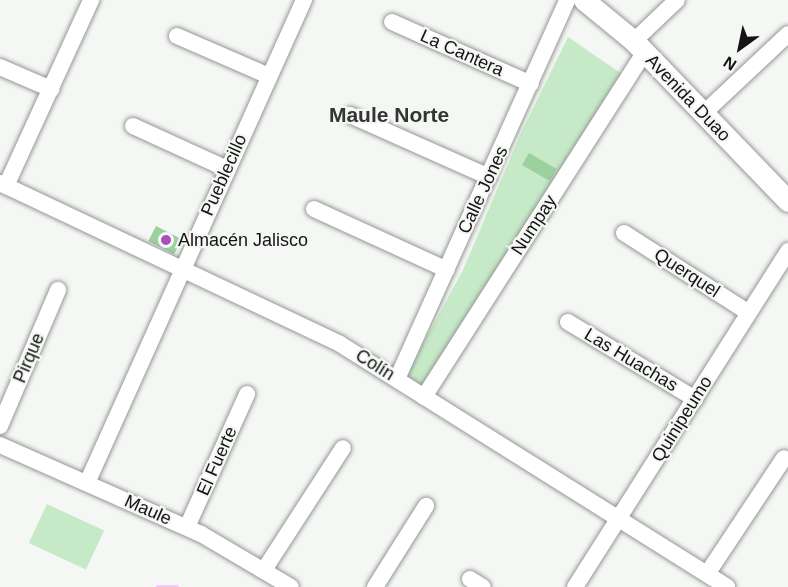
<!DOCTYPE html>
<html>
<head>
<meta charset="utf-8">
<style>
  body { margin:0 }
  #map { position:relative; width:788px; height:587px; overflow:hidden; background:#f4f7f4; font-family:Arial,sans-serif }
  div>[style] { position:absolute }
  .green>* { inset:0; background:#c6eac7; transform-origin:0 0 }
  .stream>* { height:4.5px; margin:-2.25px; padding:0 2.25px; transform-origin:2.25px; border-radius:2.25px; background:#f7caff }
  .building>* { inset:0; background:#9dd09f; transform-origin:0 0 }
  .roads { filter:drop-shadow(0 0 2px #959795) drop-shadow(0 0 2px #959795) }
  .minor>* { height:16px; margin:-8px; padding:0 8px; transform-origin:8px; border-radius:8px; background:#fff }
  .tertiary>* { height:21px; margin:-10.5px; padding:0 10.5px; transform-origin:10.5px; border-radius:10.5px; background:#fff }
  .dots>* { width:16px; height:16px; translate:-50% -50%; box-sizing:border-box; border:3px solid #f4f7f4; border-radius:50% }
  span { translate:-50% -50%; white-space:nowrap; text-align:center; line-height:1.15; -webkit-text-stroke:4.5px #f4f7f4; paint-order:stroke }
  .street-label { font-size:18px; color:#131413 }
  .poi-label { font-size:18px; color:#131413 }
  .left { translate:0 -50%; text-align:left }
  .quarter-label { font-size:21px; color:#333533; font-weight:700 }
  .north { position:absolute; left:710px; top:18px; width:60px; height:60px; -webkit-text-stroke:4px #f4f7f4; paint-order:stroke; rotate:213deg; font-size:16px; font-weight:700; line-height:24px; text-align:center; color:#131413 }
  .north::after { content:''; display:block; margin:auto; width:21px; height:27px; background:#131413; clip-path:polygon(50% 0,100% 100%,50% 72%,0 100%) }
</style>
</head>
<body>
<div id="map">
  <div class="green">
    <div style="clip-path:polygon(568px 37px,625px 76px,424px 387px,406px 375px,463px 270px,521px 133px)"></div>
    <div style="left:47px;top:504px;width:63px;height:43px;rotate:25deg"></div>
  </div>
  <div class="stream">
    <div style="left:158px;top:587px;width:19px"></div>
  </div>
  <div class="building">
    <div style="left:529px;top:153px;width:32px;height:14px;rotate:30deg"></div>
    <div style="left:156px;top:226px;width:29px;height:17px;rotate:27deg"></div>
  </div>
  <div class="roads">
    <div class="minor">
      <div style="left:392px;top:22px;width:152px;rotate:24deg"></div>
      <div style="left:177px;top:36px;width:100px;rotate:23.5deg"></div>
      <div style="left:634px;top:41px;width:59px;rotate:-43.6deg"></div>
      <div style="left:0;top:67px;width:56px;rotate:23.3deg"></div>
      <div style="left:704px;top:113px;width:115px;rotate:-43.2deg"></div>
      <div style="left:350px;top:115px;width:152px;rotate:24deg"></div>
      <div style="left:133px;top:126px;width:103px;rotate:24.6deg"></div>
      <div style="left:0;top:183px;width:376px;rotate:25.3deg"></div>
      <div style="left:340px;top:344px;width:457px;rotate:32.1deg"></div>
      <div style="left:6px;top:186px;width:205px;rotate:-65.4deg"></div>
      <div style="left:314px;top:209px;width:146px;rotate:24.6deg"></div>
      <div style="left:624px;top:233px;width:148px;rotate:32.6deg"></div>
      <div style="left:568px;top:322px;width:149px;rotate:31.2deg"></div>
      <div style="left:397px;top:379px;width:415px;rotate:-65.8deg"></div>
      <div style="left:424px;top:397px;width:408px;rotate:-57.4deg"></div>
      <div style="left:0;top:426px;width:148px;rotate:-66.9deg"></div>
      <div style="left:0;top:445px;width:220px;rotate:23.9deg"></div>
      <div style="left:201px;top:534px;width:104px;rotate:30.5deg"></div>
      <div style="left:87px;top:483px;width:530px;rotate:-65.81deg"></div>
      <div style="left:187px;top:527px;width:146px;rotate:-65.7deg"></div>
      <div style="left:264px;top:570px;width:145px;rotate:-57.1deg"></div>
      <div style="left:707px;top:574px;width:139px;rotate:-56.4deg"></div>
      <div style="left:470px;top:579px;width:15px;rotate:32deg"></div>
      <div style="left:375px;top:587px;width:96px;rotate:-57.8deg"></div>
      <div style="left:575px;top:587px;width:398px;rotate:-57.6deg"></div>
    </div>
    <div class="tertiary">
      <div style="left:584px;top:0;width:65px;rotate:39.4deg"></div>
      <div style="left:634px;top:41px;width:222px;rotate:46.1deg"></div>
    </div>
  </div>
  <div class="dots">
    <div style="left:166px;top:240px;background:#a94fba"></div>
  </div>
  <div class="street-label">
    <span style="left:462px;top:53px;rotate:24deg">La Cantera</span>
    <span style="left:688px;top:98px;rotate:46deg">Avenida Duao</span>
    <span style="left:224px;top:175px;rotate:-66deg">Pueblecillo</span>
    <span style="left:483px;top:190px;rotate:-65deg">Calle Jones</span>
    <span style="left:534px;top:225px;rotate:-57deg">Numpay</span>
    <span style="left:687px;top:273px;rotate:33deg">Querquel</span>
    <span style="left:29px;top:358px;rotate:-67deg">Pirque</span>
    <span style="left:631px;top:360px;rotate:31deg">Las Huachas</span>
    <span style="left:375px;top:365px;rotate:32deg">Colín</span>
    <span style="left:682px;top:419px;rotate:-58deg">Quinipeumo</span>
    <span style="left:217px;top:461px;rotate:-66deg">El Fuerte</span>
    <span style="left:148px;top:510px;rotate:24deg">Maule</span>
  </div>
  <div class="poi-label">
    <span class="left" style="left:178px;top:240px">Almacén Jalisco</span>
  </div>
  <div class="quarter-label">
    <span style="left:389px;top:115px">Maule Norte</span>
  </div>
  <div class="north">N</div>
</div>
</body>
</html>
